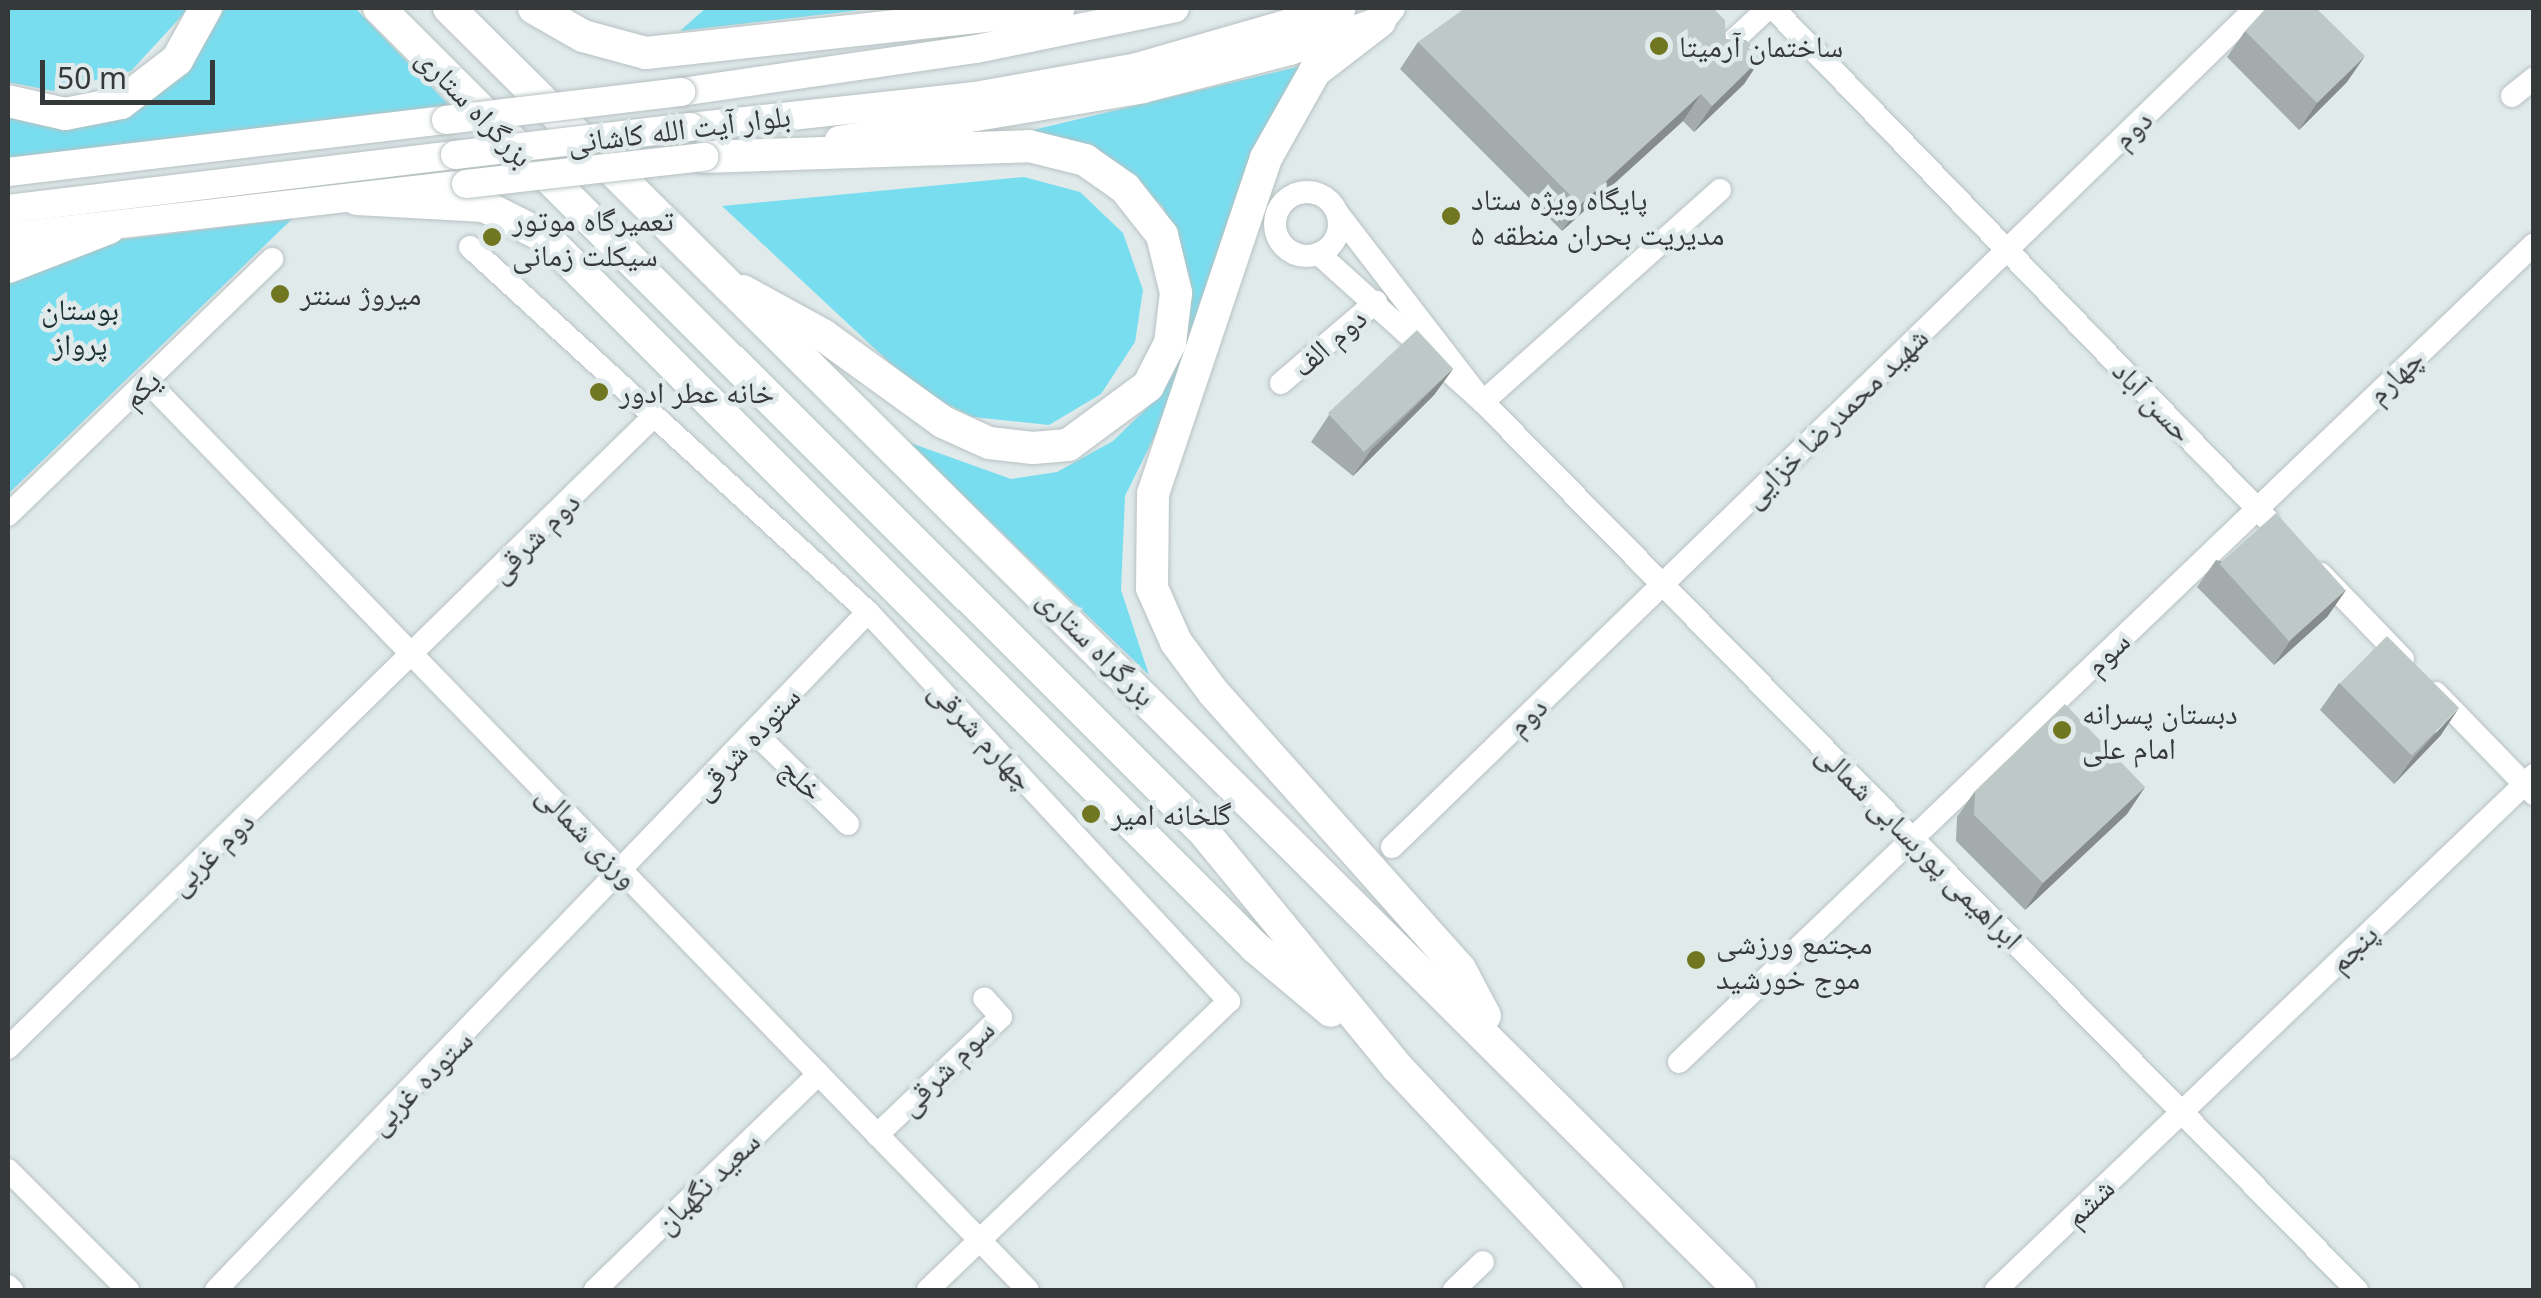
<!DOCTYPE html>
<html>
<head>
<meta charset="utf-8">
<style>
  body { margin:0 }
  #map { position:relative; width:2541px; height:1298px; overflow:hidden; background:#e0eaeb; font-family:"Noto Sans","Noto Naskh Arabic",sans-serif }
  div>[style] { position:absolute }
  .green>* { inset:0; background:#78ddef }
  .roads { filter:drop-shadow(0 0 2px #b8c1c2) drop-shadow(0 0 2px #b8c1c2) }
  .minor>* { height:22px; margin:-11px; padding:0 11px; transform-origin:11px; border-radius:11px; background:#fff }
  .minor>.ring { margin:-11px; padding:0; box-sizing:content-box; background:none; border:22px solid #fff; border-radius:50% }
  .major>* { height:28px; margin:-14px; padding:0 14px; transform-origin:14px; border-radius:14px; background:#fff }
  .highway>* { height:32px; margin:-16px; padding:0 16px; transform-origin:16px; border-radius:16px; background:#fff }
  .bridges { filter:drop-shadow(0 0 2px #b8c1c2) drop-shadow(0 0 2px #b8c1c2) }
  .major-bridge>* { height:28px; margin:-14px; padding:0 14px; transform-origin:14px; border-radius:14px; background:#fff }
  .wall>* { inset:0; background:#a3acab }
  .shaded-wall>* { inset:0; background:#858c8b }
  .building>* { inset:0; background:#bec8c7; transform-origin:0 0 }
  .dots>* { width:28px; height:28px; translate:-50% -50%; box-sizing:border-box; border:5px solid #e0eaeb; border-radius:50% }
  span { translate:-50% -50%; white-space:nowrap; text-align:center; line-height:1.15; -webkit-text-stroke:9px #e0eaeb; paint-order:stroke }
  .poi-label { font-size:30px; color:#36393a }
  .left { translate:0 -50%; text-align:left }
  .street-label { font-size:30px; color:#36393a }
  .park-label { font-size:30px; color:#1b3034 }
  .frame { position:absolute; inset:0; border:10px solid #36393a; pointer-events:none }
  .scale { position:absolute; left:40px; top:60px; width:175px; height:45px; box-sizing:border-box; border:5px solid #36393a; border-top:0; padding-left:12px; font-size:30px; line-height:35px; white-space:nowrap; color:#36393a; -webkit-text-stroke:8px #e0eaeb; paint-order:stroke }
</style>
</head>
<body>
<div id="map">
  <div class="green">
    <div style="clip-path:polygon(8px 8px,189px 8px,131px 71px,53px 91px,8px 82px)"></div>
    <div style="clip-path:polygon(218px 8px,355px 8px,451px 107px,8px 161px,8px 116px,87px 124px)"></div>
    <div style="clip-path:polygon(706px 8px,879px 8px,680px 31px)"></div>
    <div style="clip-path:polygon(1301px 66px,1262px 137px,1171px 403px,1125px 496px,1121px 590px,1149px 675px,908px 442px,1011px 479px,1057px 472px,1113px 441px,1149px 406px,1173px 362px,1191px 282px,1163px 207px,1114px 160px,1016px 134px)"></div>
    <div style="clip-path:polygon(1024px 177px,1080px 192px,1123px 233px,1143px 290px,1135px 342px,1101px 394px,1049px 425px,973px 417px,919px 390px,722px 206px)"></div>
    <div style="clip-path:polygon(292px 219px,8px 494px,8px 278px,110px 241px)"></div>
  </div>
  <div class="roads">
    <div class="minor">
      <div style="left:1773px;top:8px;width:711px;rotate:45.97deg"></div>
      <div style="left:1718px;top:55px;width:69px;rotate:-43.2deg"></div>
      <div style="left:2512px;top:96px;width:28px;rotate:-39deg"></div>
      <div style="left:1720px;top:190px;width:318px;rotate:138.2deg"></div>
      <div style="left:1483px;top:402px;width:1246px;rotate:45.46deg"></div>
      <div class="ring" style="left:1275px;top:192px;width:42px;height:42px"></div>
      <div style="left:470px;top:247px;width:540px;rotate:42.52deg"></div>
      <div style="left:868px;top:612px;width:531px;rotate:47.14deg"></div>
      <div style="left:1229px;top:1001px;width:417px;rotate:136.2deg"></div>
      <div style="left:1319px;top:254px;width:221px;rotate:42.1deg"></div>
      <div style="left:1483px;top:402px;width:237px;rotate:-127.6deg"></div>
      <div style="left:148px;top:382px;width:1264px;rotate:45.9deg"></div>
      <div style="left:1281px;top:383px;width:125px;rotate:-40.5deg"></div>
      <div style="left:8px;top:515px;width:368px;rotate:-44.1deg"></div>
      <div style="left:2321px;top:574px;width:118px;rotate:46deg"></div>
      <div style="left:2436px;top:693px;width:141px;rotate:45.9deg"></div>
      <div style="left:755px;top:733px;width:130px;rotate:44.4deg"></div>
      <div style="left:1392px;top:847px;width:1204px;rotate:-44.16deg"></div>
      <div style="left:8px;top:1048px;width:902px;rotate:-44.37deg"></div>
      <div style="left:1679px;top:1062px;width:1183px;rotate:-43.73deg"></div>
      <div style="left:877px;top:1135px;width:171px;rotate:-43.6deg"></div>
      <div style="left:1001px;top:1017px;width:25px;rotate:-132deg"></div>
      <div style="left:8px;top:1170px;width:170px;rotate:45deg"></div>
      <div style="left:8px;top:1286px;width:6px;rotate:45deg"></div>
      <div style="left:216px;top:1290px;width:941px;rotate:-46.12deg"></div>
      <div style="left:595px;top:1290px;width:311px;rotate:-44deg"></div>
      <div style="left:1454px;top:1290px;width:40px;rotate:-44deg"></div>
      <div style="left:1996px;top:1290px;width:745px;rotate:-43.75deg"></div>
    </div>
    <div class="major">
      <div style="left:681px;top:92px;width:298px;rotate:-8.3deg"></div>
      <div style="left:976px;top:49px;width:203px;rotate:-11.6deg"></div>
      <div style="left:690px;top:127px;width:287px;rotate:-6.2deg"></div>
      <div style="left:975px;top:96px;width:165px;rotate:-10.1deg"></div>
      <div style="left:1137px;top:67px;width:213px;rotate:-16.1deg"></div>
      <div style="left:839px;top:140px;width:308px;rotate:-9.5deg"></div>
      <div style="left:1143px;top:89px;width:152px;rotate:-14.5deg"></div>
      <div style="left:1290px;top:51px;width:95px;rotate:-18.4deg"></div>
      <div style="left:1380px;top:21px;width:17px;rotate:-50deg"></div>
      <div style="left:8px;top:172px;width:441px;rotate:-6.8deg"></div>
      <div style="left:8px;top:209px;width:450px;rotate:-6.9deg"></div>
      <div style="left:8px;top:237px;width:461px;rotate:-6.6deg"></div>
    </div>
    <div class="highway">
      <div style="left:379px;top:8px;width:1166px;rotate:44.97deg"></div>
      <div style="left:1204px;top:832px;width:304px;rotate:50.6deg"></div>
      <div style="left:1397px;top:1067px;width:306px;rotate:46.7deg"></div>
      <div style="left:449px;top:8px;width:1819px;rotate:44.8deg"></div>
      <div style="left:534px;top:8px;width:56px;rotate:29.7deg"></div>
      <div style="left:583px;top:36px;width:65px;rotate:15.1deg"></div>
      <div style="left:646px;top:53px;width:415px;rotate:-6.2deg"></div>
      <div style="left:1380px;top:21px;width:82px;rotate:142.4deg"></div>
      <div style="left:1315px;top:71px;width:100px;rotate:119.4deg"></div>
      <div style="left:1266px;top:158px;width:354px;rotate:108.6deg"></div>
      <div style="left:1153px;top:494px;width:94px;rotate:90.6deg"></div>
      <div style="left:1152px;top:588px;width:59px;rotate:66deg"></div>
      <div style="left:1176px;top:642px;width:62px;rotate:53.5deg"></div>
      <div style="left:1213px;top:692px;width:371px;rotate:48.3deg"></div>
      <div style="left:1460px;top:969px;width:53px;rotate:62deg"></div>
      <div style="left:8px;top:101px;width:58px;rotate:12.8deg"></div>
      <div style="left:65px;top:114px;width:57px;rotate:-11.1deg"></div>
      <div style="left:121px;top:103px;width:71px;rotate:-37.5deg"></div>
      <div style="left:177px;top:60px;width:60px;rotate:-60.9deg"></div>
      <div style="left:704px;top:157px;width:325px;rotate:-1.9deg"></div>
      <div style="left:1029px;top:146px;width:58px;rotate:14deg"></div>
      <div style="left:1085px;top:160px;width:49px;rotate:35deg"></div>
      <div style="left:1125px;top:188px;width:60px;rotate:51.8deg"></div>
      <div style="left:1162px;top:235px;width:60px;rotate:76.4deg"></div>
      <div style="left:1176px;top:293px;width:50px;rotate:96.8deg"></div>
      <div style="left:1170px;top:343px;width:48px;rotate:117.1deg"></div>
      <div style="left:1148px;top:386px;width:99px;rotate:143.6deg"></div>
      <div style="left:1068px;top:445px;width:35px;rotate:175deg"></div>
      <div style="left:1033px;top:448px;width:44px;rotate:-173.5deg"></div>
      <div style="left:989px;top:443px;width:51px;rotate:-155.5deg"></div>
      <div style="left:943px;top:422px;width:148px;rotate:-144.1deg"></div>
      <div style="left:823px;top:335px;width:91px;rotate:-151.2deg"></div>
      <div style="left:357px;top:199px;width:127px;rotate:3.2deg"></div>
      <div style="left:484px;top:206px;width:68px;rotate:26.9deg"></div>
      <div style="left:545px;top:237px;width:1004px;rotate:45deg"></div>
      <div style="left:1255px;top:947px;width:99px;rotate:40.1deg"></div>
      <div style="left:8px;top:267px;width:108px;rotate:-21.1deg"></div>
    </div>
  </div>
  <div class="bridges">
    <div class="major-bridge">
      <div style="left:446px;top:120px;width:237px;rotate:-6.8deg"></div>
      <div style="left:455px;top:155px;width:237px;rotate:-6.8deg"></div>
      <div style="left:466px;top:184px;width:240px;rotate:-6.5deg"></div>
    </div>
  </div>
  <div class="wall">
    <div style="clip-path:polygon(2245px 31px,2347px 82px,2299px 130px,2227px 57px)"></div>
    <div style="clip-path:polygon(1726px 39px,1762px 57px,1744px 84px,1694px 132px,1683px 121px,1562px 231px,1400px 69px,1418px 42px)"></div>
    <div style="clip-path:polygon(1453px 369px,1434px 395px,1353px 476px,1311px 442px,1329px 415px)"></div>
    <div style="clip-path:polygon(2216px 560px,2346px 590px,2327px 617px,2274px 665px,2197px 587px)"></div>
    <div style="clip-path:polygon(2339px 683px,2441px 735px,2394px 784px,2320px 710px)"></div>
    <div style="clip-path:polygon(2145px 787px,2127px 814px,2025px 910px,1956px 841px,1957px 817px,1975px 791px)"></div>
  </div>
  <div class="shaded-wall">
    <div style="clip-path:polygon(2365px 56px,2347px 82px,2299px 130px,2317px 103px)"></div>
    <div style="clip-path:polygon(1762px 57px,1744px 84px,1694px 132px,1712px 106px)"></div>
    <div style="clip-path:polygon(1701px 94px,1683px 121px,1562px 231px,1580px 205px)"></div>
    <div style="clip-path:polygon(1453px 369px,1434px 395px,1353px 476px,1371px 450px)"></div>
    <div style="clip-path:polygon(2346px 590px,2327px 617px,2274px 665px,2292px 638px)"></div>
    <div style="clip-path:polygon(2459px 708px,2441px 735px,2394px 784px,2413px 758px)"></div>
    <div style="clip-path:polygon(2145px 787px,2127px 814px,2025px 910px,2043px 883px)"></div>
  </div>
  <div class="building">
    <div style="clip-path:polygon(1465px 8px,1713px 8px,1725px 20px,1726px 39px,1746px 40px,1762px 57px,1712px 106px,1701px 94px,1580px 205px,1418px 42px)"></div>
    <div style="clip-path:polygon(2266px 8px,2316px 8px,2365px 56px,2317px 103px,2245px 31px)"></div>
    <div style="left:1417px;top:330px;width:53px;height:122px;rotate:47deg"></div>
    <div style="left:2276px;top:513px;width:104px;height:76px;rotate:48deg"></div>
    <div style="left:2387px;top:636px;width:102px;height:67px;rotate:45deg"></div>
    <div style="clip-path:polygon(2065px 704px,2145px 787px,2043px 883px,1974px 815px,1975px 791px)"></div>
  </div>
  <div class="dots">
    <div style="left:1659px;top:46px;background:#717720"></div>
    <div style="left:1451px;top:216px;background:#717720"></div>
    <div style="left:492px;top:237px;background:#717720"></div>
    <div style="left:280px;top:294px;background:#717720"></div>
    <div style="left:599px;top:392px;background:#717720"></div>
    <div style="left:2062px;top:730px;background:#717720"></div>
    <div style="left:1091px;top:814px;background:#717720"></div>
    <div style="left:1696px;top:960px;background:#717720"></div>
  </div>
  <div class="poi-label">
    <span class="left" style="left:1679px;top:46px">ساختمان آرمیتا</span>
    <span class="left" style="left:1471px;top:216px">پایگاه ویژه ستاد<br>مدیریت بحران منطقه ۵</span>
    <span class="left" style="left:512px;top:237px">تعمیرگاه موتور<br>سیکلت زمانی</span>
    <span class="left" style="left:300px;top:294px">میروژ سنتر</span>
    <span class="left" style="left:619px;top:392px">خانه عطر ادور</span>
    <span class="left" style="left:2082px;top:730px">دبستان پسرانه<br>امام علی</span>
    <span class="left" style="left:1111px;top:814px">گلخانه امیر</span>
    <span class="left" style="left:1716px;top:960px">مجتمع ورزشی<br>موج خورشید</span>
  </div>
  <div class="street-label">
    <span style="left:475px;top:107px;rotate:46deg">بزرگراه ستاری</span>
    <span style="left:679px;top:129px;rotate:-7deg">بلوار آیت الله کاشانی</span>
    <span style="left:2132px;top:129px;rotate:-44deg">دوم</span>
    <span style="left:1329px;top:342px;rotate:-41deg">دوم الف</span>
    <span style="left:2395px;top:376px;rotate:-44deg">چهارم</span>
    <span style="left:141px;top:389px;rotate:-44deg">یکم</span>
    <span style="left:2153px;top:401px;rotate:46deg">حسن آباد</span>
    <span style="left:1835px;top:417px;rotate:-44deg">شهید محمدرضا خزایی</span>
    <span style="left:534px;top:537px;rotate:-45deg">دوم شرقی</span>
    <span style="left:1097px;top:647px;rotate:45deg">بزرگراه ستاری</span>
    <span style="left:2107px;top:653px;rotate:-44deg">سوم</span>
    <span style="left:1527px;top:716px;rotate:-44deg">دوم</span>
    <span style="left:982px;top:735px;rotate:47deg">چهارم شرقی</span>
    <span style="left:746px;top:743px;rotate:-47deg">ستوده شرقی</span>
    <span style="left:802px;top:779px;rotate:44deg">خلج</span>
    <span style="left:588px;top:836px;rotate:46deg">ورزی شمالی</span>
    <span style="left:1920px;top:846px;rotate:45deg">ابراهیمی پوربسابی شمالی</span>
    <span style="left:211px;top:853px;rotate:-44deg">دوم غربی</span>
    <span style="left:2353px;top:948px;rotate:-44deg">پنجم</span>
    <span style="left:946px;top:1067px;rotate:-45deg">سوم شرقی</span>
    <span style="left:420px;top:1082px;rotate:-45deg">ستوده غربی</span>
    <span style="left:707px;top:1182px;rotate:-44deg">سعید نگهبان</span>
    <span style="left:2089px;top:1202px;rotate:-44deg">ششم</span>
  </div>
  <div class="park-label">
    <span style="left:80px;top:326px">بوستان<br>پرواز</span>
  </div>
  <div class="frame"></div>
  <div class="scale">50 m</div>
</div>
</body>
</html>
